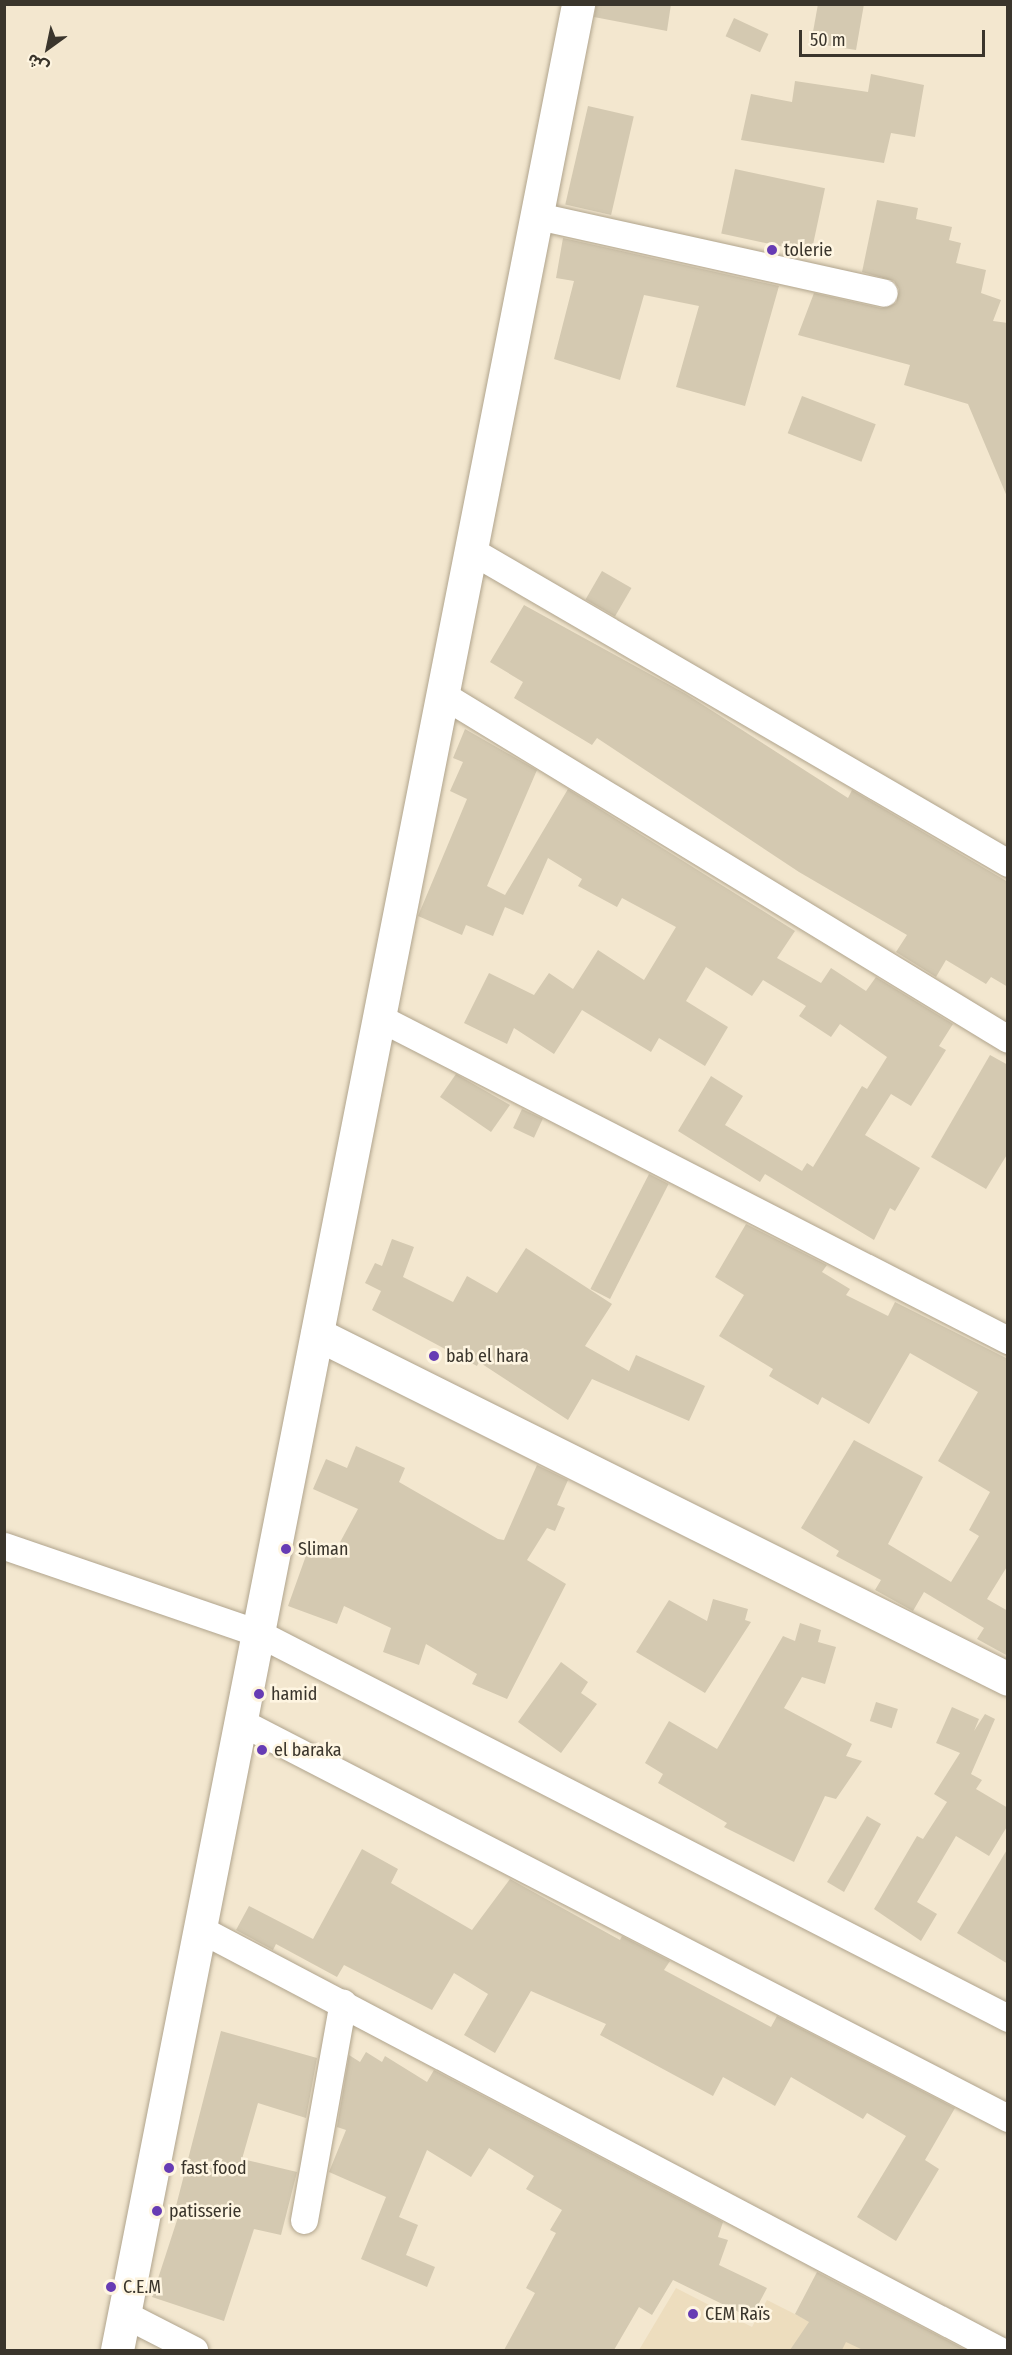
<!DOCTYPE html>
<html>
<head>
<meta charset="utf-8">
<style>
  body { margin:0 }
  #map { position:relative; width:1012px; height:2355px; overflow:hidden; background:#f3e7cf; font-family:"Fira Sans Condensed","Noto Sans Arabic",sans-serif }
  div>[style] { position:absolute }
  .built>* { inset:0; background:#edddbe }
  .building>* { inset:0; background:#d4c9b1; transform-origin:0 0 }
  .roads { filter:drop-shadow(0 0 2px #b0a48d) drop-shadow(0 0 2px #b0a48d) }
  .street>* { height:27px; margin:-13.5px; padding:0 13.5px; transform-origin:13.5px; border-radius:13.5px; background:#fff }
  .secondary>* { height:33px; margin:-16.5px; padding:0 16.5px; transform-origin:16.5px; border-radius:16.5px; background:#fff }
  .dots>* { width:16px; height:16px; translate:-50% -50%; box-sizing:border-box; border:3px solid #fef5e1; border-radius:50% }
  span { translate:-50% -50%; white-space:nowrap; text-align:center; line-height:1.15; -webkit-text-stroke:5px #fef5e1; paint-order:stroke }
  .poi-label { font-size:18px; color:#3a352c }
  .left { translate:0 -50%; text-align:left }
  .frame { position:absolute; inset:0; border:6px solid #3a352c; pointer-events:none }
  .north { position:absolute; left:18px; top:18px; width:60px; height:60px; -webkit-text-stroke:4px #fef5e1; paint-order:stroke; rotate:213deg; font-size:16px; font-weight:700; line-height:24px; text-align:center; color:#3a352c }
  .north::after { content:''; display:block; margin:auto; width:21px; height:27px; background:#3a352c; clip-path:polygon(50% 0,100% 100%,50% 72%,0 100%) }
  .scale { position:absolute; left:799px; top:30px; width:186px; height:27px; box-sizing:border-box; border:3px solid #3a352c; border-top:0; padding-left:8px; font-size:18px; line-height:21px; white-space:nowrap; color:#3a352c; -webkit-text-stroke:4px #fef5e1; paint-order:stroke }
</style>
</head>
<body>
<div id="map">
  <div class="built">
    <div style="clip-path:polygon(676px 2288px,752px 2327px,767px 2300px,866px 2350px,639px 2350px)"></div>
  </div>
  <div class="building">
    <div style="clip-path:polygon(596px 4px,671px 4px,667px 31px,594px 17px)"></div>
    <div style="clip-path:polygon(818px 4px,864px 4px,856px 50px,811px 43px)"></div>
    <div style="left:734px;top:18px;width:38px;height:20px;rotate:25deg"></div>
    <div style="clip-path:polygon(871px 74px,924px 85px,915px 137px,891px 133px,884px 163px,741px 140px,751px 94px,792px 102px,795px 81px,868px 92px)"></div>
    <div style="left:588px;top:106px;width:47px;height:101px;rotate:13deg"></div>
    <div style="left:735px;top:169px;width:92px;height:66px;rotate:12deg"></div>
    <div style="clip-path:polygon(877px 200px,918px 208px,916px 219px,952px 227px,949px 240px,961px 243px,956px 263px,986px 270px,981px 293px,1001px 300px,993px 321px,1008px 323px,1008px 499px,968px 404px,904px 385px,910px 365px,798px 335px,814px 293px,881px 308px,896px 303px,899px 289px,894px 281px,862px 272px)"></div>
    <div style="clip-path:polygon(563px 238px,779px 286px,745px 406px,676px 387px,699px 306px,644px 295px,620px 380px,554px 359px,574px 281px,556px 278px)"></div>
    <div style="left:802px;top:396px;width:79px;height:40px;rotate:21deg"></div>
    <div style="left:602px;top:571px;width:34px;height:33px;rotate:30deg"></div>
    <div style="clip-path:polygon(524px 605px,686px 694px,848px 798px,852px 790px,1008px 882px,1008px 987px,991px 977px,986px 984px,946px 960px,936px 977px,896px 952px,907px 935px,799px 872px,597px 738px,592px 745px,514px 698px,523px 682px,490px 662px)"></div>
    <div style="clip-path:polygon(465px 729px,537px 770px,487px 886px,505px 895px,568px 789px,795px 931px,777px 958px,821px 983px,831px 968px,866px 991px,876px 977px,953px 1024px,939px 1046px,946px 1050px,911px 1106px,891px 1094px,865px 1135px,920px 1168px,895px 1211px,890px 1208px,874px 1240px,765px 1174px,760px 1182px,678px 1131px,711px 1076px,743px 1096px,725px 1125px,802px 1171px,807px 1163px,813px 1167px,862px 1086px,867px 1089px,887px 1057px,840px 1024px,831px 1037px,799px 1016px,806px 1006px,763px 980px,752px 996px,706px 967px,686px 1001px,728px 1027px,705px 1066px,659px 1038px,651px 1052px,582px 1010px,554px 1054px,514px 1028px,507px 1044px,464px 1023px,489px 973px,534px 995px,549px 973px,573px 989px,598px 950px,644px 980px,676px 927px,622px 898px,617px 907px,578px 886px,582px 879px,548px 858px,523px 915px,505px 907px,493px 936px,466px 925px,462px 935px,418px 916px,467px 799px,450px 791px,463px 762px,453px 758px)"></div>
    <div style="clip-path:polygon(990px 1055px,1008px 1065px,1008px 1153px,986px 1189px,931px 1157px)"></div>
    <div style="clip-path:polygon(456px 1074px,510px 1105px,491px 1132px,440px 1097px)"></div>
    <div style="left:522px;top:1109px;width:23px;height:21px;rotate:25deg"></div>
    <div style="left:649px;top:1174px;width:22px;height:129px;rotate:27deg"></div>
    <div style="clip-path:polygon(746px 1224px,827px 1265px,822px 1272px,850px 1289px,846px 1295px,888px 1316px,895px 1302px,1008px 1359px,1008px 1565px,987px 1599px,1008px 1611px,1008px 1656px,977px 1639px,984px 1628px,924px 1592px,913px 1611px,875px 1590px,881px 1580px,836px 1556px,839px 1551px,801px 1528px,854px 1440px,923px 1477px,888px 1544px,951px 1582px,979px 1536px,969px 1530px,990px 1492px,938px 1461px,978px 1392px,910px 1353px,869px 1424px,822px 1397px,818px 1405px,769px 1376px,773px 1369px,719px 1336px,744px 1295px,715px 1277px)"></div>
    <div style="clip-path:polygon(392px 1239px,414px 1247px,403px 1277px,453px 1302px,467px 1276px,497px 1293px,526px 1248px,612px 1304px,585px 1346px,629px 1371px,636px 1355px,705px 1386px,689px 1421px,592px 1379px,568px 1420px,479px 1362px,477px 1366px,372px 1310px,381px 1291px,365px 1283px,375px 1263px,382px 1266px)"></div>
    <div style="clip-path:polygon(356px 1446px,405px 1468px,399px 1482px,498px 1539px,504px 1540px,537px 1465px,568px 1480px,557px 1505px,565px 1508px,555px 1531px,547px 1528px,527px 1560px,566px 1584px,507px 1699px,472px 1684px,477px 1674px,426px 1644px,419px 1665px,383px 1652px,391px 1628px,344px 1606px,337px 1624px,288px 1606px,308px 1550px,331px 1559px,358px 1509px,313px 1489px,326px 1459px,347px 1468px)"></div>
    <div style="clip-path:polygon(713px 1599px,748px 1609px,745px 1620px,751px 1622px,705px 1693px,636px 1652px,669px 1600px,707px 1621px)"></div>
    <div style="clip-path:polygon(800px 1623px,821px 1630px,818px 1642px,836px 1647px,825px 1684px,802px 1677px,784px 1708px,852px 1744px,846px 1756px,862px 1761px,836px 1799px,825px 1796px,794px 1862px,724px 1827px,727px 1823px,658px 1783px,663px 1774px,645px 1763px,669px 1721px,717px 1749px,783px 1636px,795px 1641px)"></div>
    <div style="clip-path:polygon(561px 1662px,588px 1682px,581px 1693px,597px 1704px,561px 1753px,518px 1722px)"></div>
    <div style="left:876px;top:1702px;width:23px;height:20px;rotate:18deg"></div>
    <div style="clip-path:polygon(952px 1707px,979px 1719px,974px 1731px,985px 1714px,995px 1719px,971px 1774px,982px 1780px,976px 1789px,1008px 1808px,1008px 1825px,989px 1856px,956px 1836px,917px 1902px,937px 1914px,921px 1941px,874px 1909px,917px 1836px,923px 1839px,947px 1802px,934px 1794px,960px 1753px,936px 1743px)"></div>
    <div style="clip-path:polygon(867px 1816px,881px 1824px,844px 1892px,827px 1882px)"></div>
    <div style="clip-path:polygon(1008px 1848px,1008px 1964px,957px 1933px)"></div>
    <div style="clip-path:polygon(362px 1849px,398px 1869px,391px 1883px,472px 1930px,510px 1879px,620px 1940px,622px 1936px,670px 1961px,664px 1970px,771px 2027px,777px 2016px,955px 2108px,925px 2160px,939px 2169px,896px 2241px,857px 2217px,906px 2136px,867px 2113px,863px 2119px,791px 2077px,775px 2106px,723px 2077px,713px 2096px,600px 2035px,606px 2024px,531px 1991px,495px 2053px,464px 2035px,488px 1994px,454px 1973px,432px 2010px,344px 1965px,337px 1977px,276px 1944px,273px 1950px,236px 1930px,249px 1906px,313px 1939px)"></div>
    <div style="clip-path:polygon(221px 2031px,317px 2058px,306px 2118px,258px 2103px,242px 2159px,297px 2172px,281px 2235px,254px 2229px,224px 2321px,152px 2297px,180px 2211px,175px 2210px)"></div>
    <div style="clip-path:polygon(366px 2052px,382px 2062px,385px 2056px,427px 2082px,434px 2070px,723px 2222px,718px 2237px,728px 2240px,719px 2265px,767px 2288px,751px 2318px,673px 2280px,652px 2315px,639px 2307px,614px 2350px,504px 2350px,535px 2293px,526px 2288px,556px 2233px,550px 2230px,562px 2210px,526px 2189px,534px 2176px,489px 2148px,471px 2177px,427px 2150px,399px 2217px,418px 2225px,406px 2255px,435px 2267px,427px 2287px,361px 2259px,386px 2197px,329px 2172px,346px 2130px,337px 2127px,349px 2055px,360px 2062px)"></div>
    <div style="clip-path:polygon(817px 2272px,966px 2350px,863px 2350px,846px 2342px,842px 2350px,790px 2350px,809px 2322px,795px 2314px)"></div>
  </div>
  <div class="roads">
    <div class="street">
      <div style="left:538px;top:216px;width:354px;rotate:12.5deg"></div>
      <div style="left:472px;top:551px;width:620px;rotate:30.2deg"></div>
      <div style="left:443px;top:695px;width:661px;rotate:31.34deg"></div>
      <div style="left:380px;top:1018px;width:706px;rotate:27.15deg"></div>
      <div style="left:4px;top:1546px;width:268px;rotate:18.9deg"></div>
      <div style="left:258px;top:1633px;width:843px;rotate:27.17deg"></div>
      <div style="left:241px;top:1722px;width:863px;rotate:27.31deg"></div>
      <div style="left:200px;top:1929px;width:903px;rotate:27.79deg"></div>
      <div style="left:304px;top:2220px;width:221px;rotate:-79.9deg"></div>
      <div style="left:124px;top:2314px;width:79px;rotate:27.2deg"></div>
    </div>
    <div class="secondary">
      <div style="left:317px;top:1334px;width:772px;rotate:26.53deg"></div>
      <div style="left:117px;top:2350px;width:2391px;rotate:-78.88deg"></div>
    </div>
  </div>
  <div class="dots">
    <div style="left:772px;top:250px;background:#673cb4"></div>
    <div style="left:434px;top:1356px;background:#673cb4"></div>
    <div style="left:286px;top:1549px;background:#673cb4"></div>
    <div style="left:259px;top:1694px;background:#673cb4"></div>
    <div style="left:262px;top:1750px;background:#673cb4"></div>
    <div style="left:169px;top:2168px;background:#673cb4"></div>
    <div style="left:157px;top:2211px;background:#673cb4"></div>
    <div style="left:111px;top:2287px;background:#673cb4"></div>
    <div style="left:693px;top:2314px;background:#673cb4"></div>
  </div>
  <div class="poi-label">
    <span class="left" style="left:784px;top:250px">tolerie</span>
    <span class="left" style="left:446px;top:1356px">bab el hara</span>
    <span class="left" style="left:298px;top:1549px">Sliman</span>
    <span class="left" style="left:271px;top:1694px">hamid</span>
    <span class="left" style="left:274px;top:1750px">el baraka</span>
    <span class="left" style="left:181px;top:2168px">fast food</span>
    <span class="left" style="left:169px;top:2211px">patisserie</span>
    <span class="left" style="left:123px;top:2287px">C.E.M</span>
    <span class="left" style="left:705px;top:2314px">CEM Raïs</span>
  </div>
  <div class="frame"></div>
  <div class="north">ش</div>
  <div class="scale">50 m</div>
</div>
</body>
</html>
